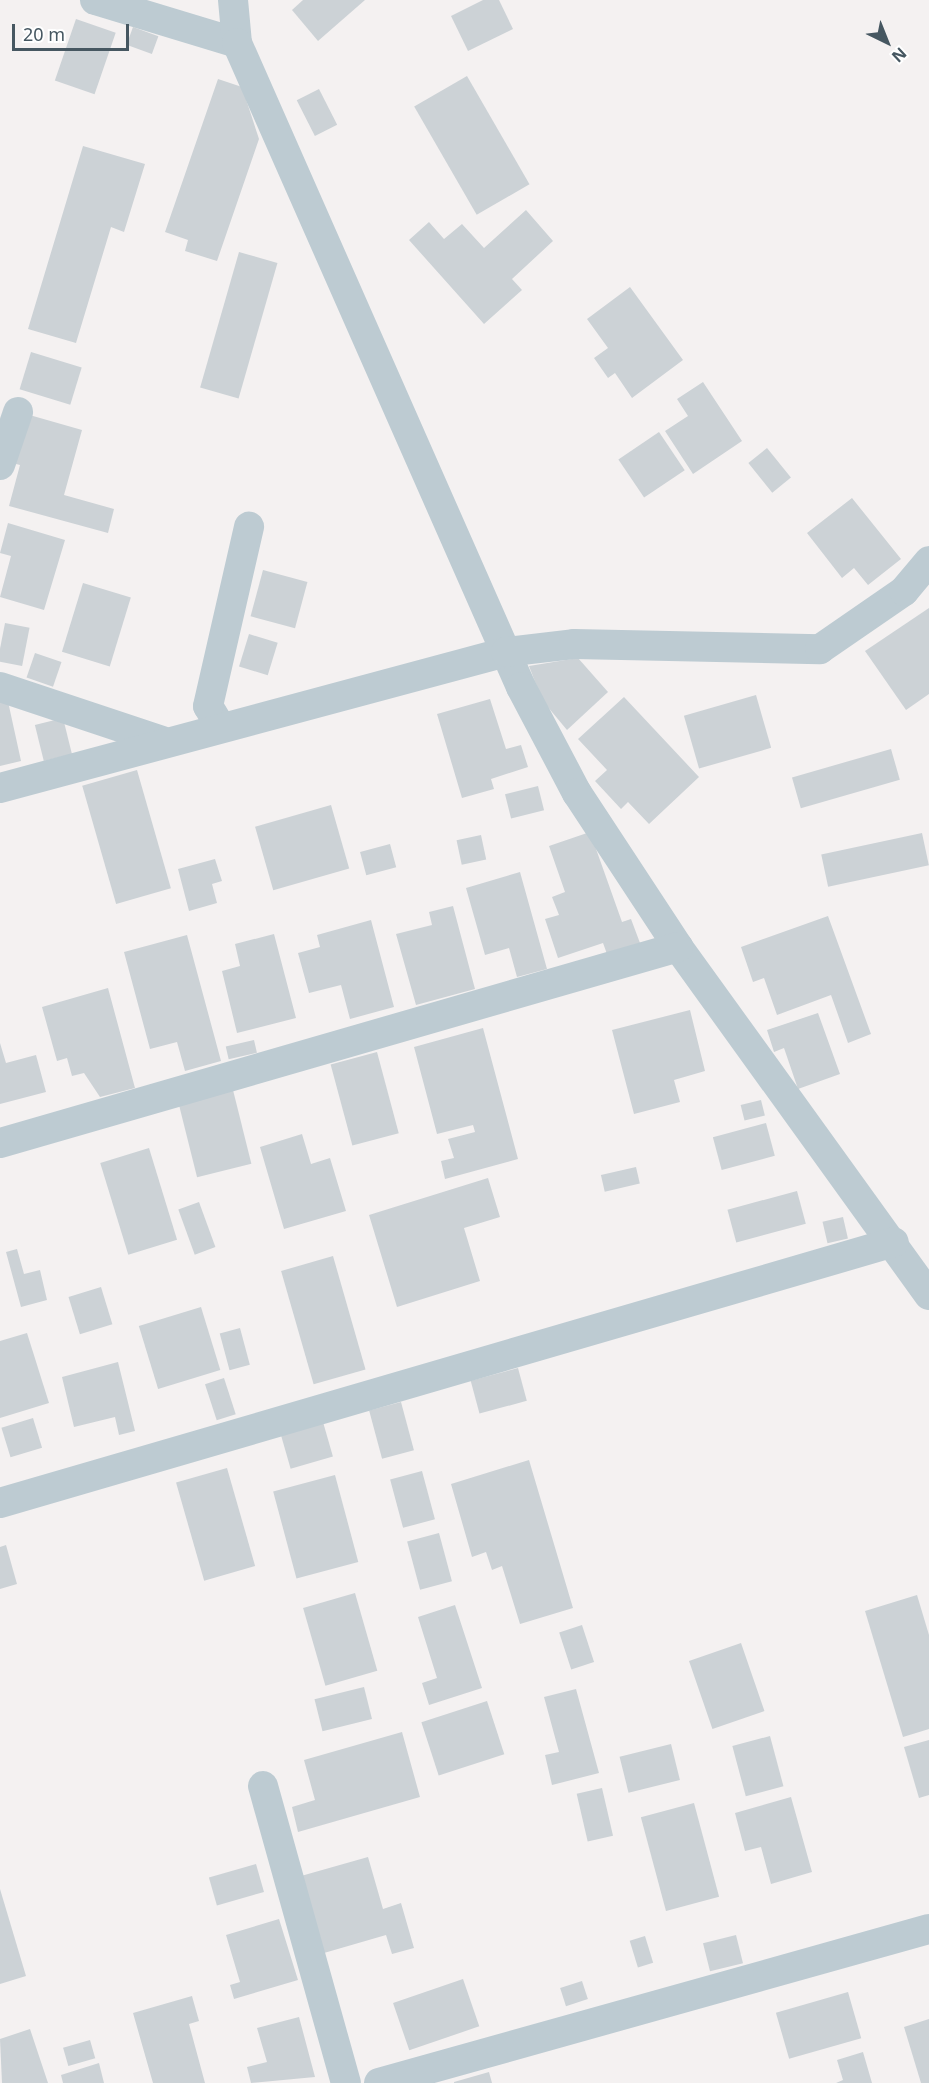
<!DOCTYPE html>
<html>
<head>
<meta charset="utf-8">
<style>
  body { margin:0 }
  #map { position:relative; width:929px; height:2083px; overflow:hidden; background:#f4f1f1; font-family:"Noto Sans",sans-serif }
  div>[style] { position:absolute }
  .building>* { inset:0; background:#ccd2d6; transform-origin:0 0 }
  .minor>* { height:30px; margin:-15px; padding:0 15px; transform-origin:15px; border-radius:15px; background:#bdcbd2 }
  span { translate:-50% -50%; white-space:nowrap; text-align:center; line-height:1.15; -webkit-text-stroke:6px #fff; paint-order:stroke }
  .north { position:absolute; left:857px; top:12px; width:60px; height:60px; -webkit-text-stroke:4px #fff; paint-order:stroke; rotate:137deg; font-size:16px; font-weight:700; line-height:24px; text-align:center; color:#465761 }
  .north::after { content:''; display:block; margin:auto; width:21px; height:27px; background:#465761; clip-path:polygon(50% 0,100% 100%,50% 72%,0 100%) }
  .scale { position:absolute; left:12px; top:24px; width:117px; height:27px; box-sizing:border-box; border:3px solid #465761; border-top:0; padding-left:8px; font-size:18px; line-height:21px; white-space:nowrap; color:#465761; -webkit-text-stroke:4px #fff; paint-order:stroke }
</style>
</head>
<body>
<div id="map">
  <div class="building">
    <div style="clip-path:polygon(303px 0,365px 0,318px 41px,292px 10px)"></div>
    <div style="clip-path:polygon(483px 0,499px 0,513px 29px,468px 51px,451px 16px)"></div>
    <div style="left:76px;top:19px;width:42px;height:65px;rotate:19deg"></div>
    <div style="left:133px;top:27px;width:27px;height:19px;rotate:20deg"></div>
    <div style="left:467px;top:76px;width:125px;height:61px;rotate:60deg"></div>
    <div style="clip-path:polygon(218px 79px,242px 87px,259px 139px,217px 261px,185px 251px,188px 240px,165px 232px)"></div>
    <div style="left:319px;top:89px;width:40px;height:25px;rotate:63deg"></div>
    <div style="clip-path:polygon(83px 146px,145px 164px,124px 232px,111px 227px,76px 343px,28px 329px)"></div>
    <div style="clip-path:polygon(526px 210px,553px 241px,512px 279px,522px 290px,484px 324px,409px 240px,429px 222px,444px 239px,462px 224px,484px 248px)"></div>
    <div style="left:239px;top:252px;width:40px;height:141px;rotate:16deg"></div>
    <div style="clip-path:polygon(630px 287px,683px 360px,632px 398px,615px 373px,608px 378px,594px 358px,608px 348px,587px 319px)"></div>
    <div style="left:31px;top:352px;width:53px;height:39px;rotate:17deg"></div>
    <div style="clip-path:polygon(703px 382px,742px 441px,693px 474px,665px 431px,688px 416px,677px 399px)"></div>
    <div style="clip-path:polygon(26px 414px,82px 430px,64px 495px,114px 509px,108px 533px,9px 506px,20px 465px,12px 463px)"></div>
    <div style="left:659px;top:432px;width:46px;height:49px;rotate:56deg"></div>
    <div style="left:767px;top:448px;width:38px;height:24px;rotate:51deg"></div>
    <div style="clip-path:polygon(852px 498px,901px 559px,868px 585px,854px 568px,842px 578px,807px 533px)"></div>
    <div style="clip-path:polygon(8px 523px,65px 540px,44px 610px,0 597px,11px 556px,0 553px)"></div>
    <div style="left:263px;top:570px;width:46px;height:48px;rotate:15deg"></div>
    <div style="left:83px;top:583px;width:50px;height:72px;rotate:17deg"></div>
    <div style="clip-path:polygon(929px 608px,929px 694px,906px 710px,865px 651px)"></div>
    <div style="left:5px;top:623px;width:25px;height:39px;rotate:11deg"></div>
    <div style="left:249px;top:634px;width:30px;height:34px;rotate:17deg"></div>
    <div style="left:35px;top:653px;width:28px;height:26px;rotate:19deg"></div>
    <div style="clip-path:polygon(578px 658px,608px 692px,567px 730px,542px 700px,529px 666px)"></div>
    <div style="left:756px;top:695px;width:55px;height:75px;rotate:74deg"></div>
    <div style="clip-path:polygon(7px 697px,21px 761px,0 766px,0 698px)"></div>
    <div style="clip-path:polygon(624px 697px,699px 777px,649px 824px,628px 802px,621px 809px,595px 781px,607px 770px,578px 739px)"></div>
    <div style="clip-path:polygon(490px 699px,506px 749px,521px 745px,528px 767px,491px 779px,494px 789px,462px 798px,437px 714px)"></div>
    <div style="left:63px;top:718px;width:37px;height:29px;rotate:76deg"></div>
    <div style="left:891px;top:749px;width:32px;height:103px;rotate:74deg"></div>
    <div style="left:137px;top:770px;width:123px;height:57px;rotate:74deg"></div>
    <div style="left:538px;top:786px;width:25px;height:34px;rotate:76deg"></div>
    <div style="left:331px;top:805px;width:66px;height:79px;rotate:74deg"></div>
    <div style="clip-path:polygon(590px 832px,622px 922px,631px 919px,640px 943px,607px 954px,603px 943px,558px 958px,545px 919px,559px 915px,552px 897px,565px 892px,549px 846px)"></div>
    <div style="left:922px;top:833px;width:33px;height:103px;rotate:78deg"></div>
    <div style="left:481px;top:835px;width:25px;height:25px;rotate:78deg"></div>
    <div style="left:390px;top:844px;width:24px;height:31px;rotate:75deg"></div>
    <div style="clip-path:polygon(215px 859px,222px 881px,212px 884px,217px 903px,189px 911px,178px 869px)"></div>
    <div style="clip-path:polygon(520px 872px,547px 969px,517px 977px,509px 948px,485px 955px,466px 888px)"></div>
    <div style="clip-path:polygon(453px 906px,475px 989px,416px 1005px,396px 934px,432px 925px,429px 912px)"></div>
    <div style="clip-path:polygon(828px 916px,871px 1034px,848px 1043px,831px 995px,777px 1015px,764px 978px,753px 982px,741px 947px)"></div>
    <div style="clip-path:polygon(371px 920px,394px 1007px,350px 1019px,341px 985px,309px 993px,298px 953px,320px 947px,317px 935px)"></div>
    <div style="clip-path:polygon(274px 934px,296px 1018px,237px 1033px,222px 971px,240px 966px,235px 944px)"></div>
    <div style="clip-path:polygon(187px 935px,221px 1061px,185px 1071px,177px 1042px,150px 1049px,124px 952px)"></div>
    <div style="clip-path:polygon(108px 988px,135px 1088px,100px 1097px,84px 1073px,72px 1076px,67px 1058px,57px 1061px,42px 1007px)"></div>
    <div style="clip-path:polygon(690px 1010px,705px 1071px,674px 1080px,680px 1102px,634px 1114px,612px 1030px)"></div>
    <div style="clip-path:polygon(818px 1013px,840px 1074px,798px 1089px,784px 1048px,774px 1052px,767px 1030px)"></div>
    <div style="clip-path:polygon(483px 1028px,518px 1159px,445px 1179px,441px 1161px,454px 1158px,448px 1139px,475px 1132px,473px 1125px,437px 1134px,414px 1047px)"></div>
    <div style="left:254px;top:1040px;width:13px;height:29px;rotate:77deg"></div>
    <div style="clip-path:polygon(0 1043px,6px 1063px,36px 1055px,46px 1092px,0 1104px)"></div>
    <div style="left:377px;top:1052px;width:84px;height:48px;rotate:75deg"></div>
    <div style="left:233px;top:1090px;width:76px;height:56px;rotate:76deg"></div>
    <div style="left:761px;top:1100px;width:16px;height:21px;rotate:76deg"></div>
    <div style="left:766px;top:1123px;width:34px;height:55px;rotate:75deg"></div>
    <div style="clip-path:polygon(302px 1134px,311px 1164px,330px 1158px,346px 1211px,284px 1229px,260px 1147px)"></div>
    <div style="left:149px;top:1148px;width:96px;height:51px;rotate:73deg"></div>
    <div style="left:636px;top:1167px;width:17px;height:36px;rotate:77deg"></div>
    <div style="clip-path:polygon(488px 1178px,500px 1217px,464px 1228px,480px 1281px,397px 1307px,369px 1215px)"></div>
    <div style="left:797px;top:1191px;width:34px;height:72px;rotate:75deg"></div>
    <div style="left:199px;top:1202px;width:48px;height:22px;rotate:70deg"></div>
    <div style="left:843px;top:1217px;width:22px;height:21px;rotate:77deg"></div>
    <div style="clip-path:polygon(17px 1249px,24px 1274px,40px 1270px,47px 1300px,21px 1307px,6px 1252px)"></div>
    <div style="left:333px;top:1256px;width:118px;height:54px;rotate:74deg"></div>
    <div style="left:101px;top:1287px;width:39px;height:34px;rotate:73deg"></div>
    <div style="left:201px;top:1307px;width:66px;height:65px;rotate:73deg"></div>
    <div style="left:240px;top:1328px;width:38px;height:21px;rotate:75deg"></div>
    <div style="clip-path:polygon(27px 1333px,49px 1403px,0 1418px,0 1341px)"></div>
    <div style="clip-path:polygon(118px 1362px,135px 1431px,119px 1435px,115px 1417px,74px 1427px,62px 1377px)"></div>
    <div style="left:518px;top:1368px;width:34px;height:49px;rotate:75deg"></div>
    <div style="left:224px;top:1378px;width:38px;height:20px;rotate:72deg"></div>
    <div style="left:401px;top:1402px;width:50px;height:33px;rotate:75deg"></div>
    <div style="left:33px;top:1418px;width:31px;height:33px;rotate:73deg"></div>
    <div style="left:323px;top:1422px;width:36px;height:44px;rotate:74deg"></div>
    <div style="clip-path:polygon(529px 1460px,573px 1608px,520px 1624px,502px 1566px,492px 1570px,486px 1552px,472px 1557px,451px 1484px)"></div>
    <div style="left:227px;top:1468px;width:102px;height:53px;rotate:74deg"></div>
    <div style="left:422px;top:1471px;width:50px;height:33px;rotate:75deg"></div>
    <div style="left:335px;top:1475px;width:90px;height:64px;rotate:75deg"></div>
    <div style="left:439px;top:1533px;width:50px;height:33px;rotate:75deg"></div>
    <div style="clip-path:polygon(6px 1545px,17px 1584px,0 1589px,0 1547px)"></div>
    <div style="left:355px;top:1593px;width:81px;height:54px;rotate:74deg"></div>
    <div style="clip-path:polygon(917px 1595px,929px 1635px,929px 1729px,903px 1737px,865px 1611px)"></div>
    <div style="clip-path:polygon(455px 1605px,482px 1688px,429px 1705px,422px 1683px,437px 1678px,418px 1617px)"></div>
    <div style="left:582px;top:1625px;width:39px;height:24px;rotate:72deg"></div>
    <div style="left:741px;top:1643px;width:72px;height:55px;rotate:71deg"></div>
    <div style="left:364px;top:1687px;width:33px;height:51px;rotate:76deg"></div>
    <div style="clip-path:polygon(576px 1689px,599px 1773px,552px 1785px,545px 1755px,559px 1752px,544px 1697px)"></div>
    <div style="left:487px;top:1701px;width:56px;height:69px;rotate:72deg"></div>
    <div style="clip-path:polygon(402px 1732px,420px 1797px,298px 1832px,292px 1807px,315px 1800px,304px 1760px)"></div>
    <div style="left:770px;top:1736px;width:52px;height:39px;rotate:75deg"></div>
    <div style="clip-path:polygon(929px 1740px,929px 1795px,919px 1798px,904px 1747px)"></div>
    <div style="left:671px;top:1744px;width:37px;height:53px;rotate:76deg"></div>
    <div style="left:602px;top:1788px;width:49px;height:26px;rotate:77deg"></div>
    <div style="clip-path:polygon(791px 1797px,812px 1872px,771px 1884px,761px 1847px,745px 1851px,735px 1813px)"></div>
    <div style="left:694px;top:1803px;width:97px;height:55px;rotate:75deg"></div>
    <div style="clip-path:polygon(368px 1857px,383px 1909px,401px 1903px,414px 1948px,392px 1954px,386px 1935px,324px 1953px,301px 1876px)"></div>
    <div style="left:256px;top:1864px;width:29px;height:49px;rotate:74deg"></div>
    <div style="clip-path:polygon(0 1889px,26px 1976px,0 1984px)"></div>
    <div style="clip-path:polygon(279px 1919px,298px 1980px,234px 1999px,230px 1985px,240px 1982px,226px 1935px)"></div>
    <div style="left:736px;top:1935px;width:29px;height:34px;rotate:76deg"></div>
    <div style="left:645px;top:1936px;width:28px;height:16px;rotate:73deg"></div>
    <div style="left:463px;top:1979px;width:50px;height:74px;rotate:71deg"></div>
    <div style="left:582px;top:1981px;width:19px;height:23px;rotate:72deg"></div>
    <div style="left:848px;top:1992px;width:48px;height:75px;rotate:74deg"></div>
    <div style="clip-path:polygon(192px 1996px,199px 2021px,189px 2024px,205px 2083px,153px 2083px,133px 2013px)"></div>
    <div style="clip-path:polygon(299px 2017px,315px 2077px,251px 2083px,247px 2067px,267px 2062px,257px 2028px)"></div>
    <div style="clip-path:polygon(929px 2019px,929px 2083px,921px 2083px,904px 2027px)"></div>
    <div style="clip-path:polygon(30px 2029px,48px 2083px,2px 2083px,0 2039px)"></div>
    <div style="left:90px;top:2040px;width:19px;height:28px;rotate:74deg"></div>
    <div style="clip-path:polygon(863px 2052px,872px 2083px,836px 2083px,843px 2080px,837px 2060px)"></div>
    <div style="clip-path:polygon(99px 2063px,104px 2083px,63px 2083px,61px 2075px)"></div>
    <div style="clip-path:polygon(489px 2072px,492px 2083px,454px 2083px,454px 2082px)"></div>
  </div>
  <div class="minor">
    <div style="left:95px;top:0;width:148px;rotate:16.8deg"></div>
    <div style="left:233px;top:0;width:43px;rotate:84.7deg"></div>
    <div style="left:237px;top:43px;width:704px;rotate:66.2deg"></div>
    <div style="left:521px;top:687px;width:120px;rotate:62.2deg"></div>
    <div style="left:577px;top:793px;width:184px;rotate:56.7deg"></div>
    <div style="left:678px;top:947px;width:429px;rotate:54.2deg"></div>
    <div style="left:0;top:465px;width:56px;rotate:-71.2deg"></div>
    <div style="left:0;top:687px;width:171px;rotate:18.4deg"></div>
    <div style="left:220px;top:726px;width:23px;rotate:-121deg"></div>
    <div style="left:208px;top:706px;width:184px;rotate:-77.1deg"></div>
    <div style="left:0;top:788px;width:524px;rotate:-15.04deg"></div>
    <div style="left:506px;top:652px;width:68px;rotate:-6.7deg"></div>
    <div style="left:574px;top:644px;width:246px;rotate:1.2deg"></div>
    <div style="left:820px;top:649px;width:102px;rotate:-34.6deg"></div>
    <div style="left:904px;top:591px;width:39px;rotate:-50deg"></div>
    <div style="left:0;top:1143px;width:706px;rotate:-16.12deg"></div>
    <div style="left:0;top:1503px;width:931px;rotate:-16.27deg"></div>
    <div style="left:263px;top:1786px;width:308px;rotate:74.4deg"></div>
    <div style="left:379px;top:2083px;width:571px;rotate:-15.64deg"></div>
  </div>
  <div class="north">N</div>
  <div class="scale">20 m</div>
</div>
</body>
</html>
